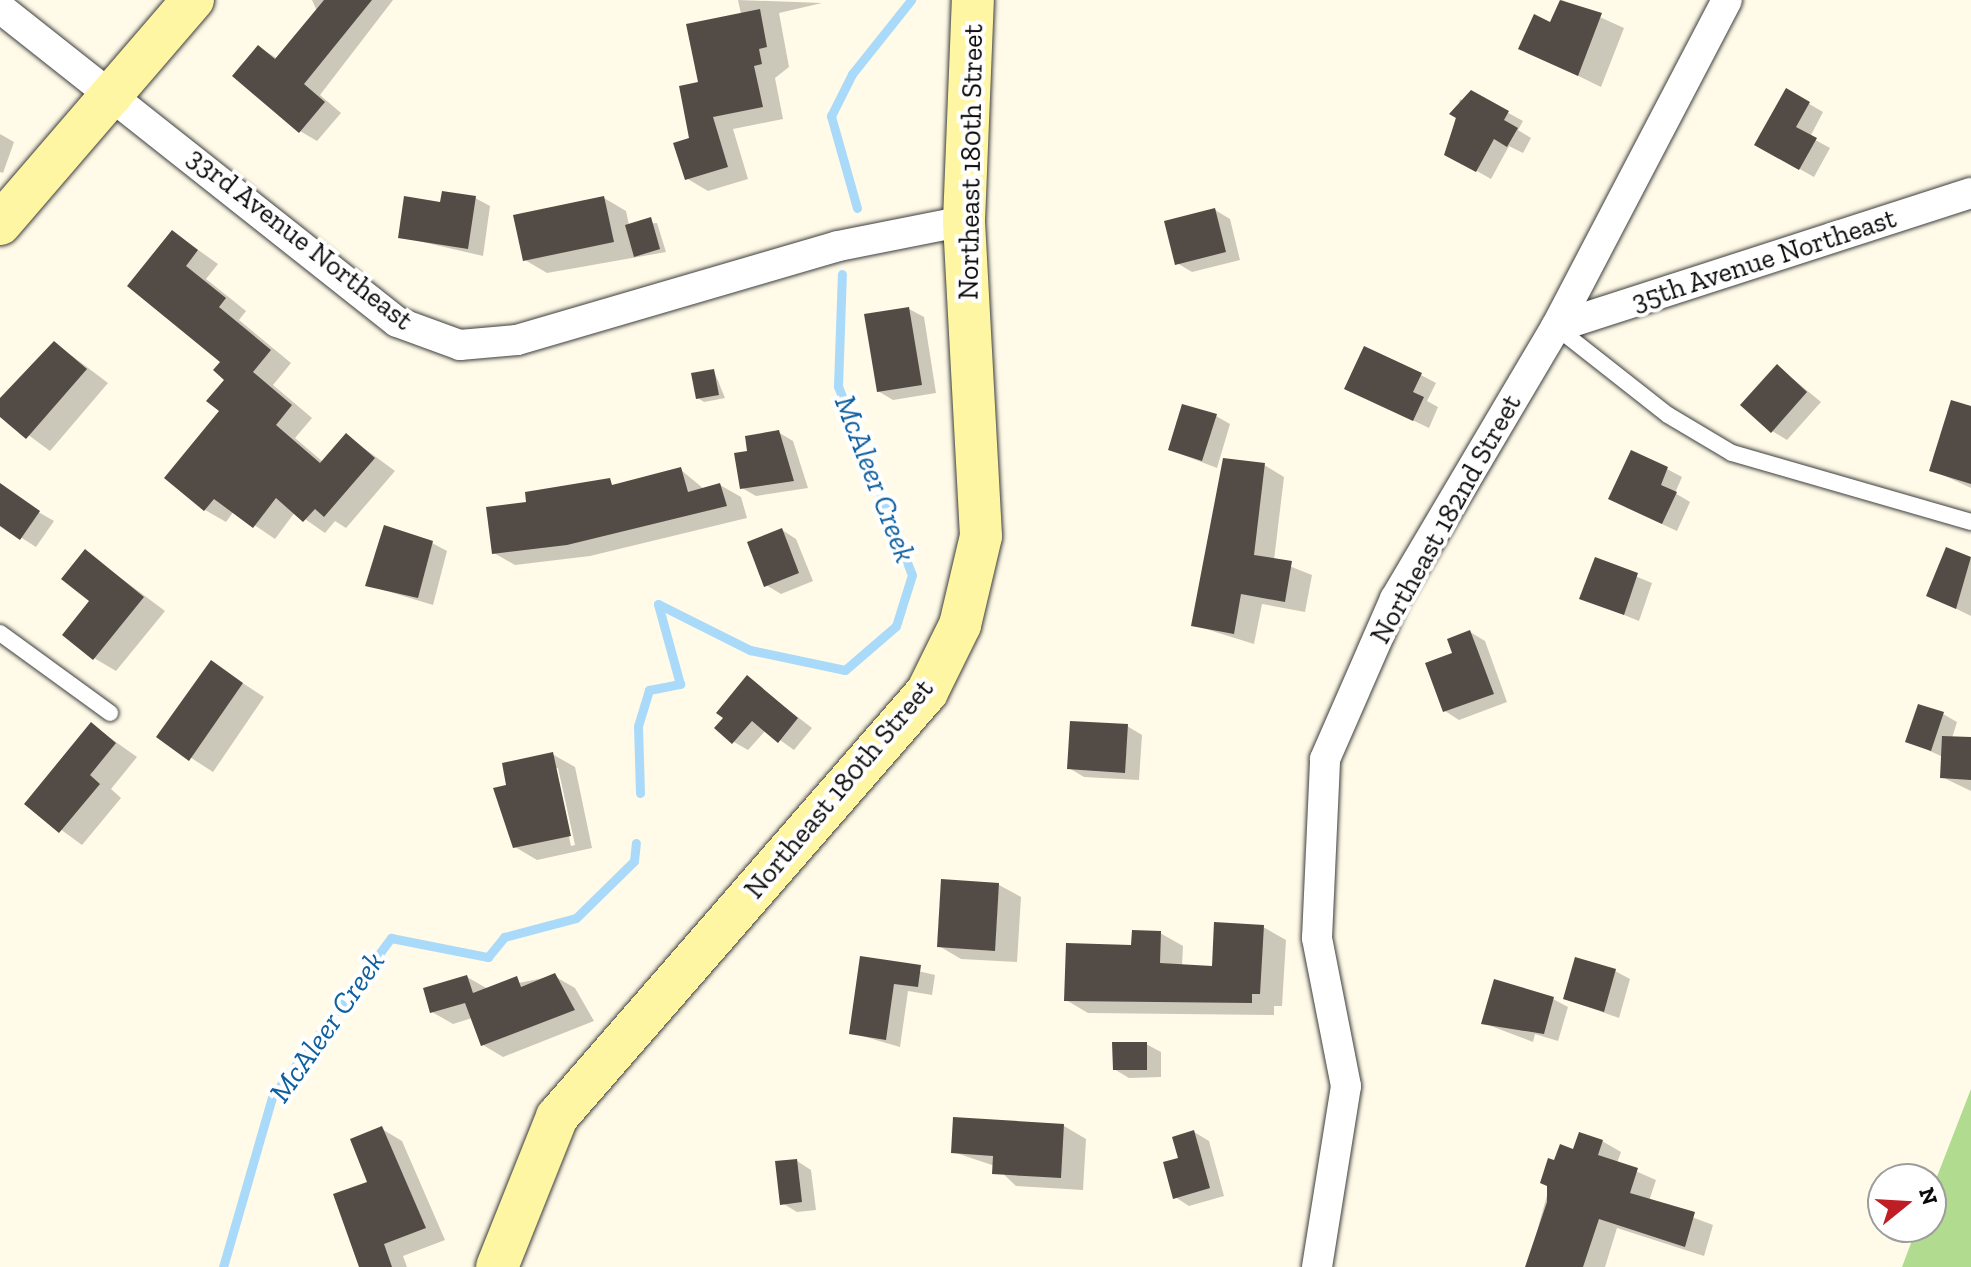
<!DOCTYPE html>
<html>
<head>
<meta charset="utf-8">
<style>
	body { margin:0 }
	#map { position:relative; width:1971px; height:1267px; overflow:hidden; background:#fffbe8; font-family:"Zilla Slab",serif }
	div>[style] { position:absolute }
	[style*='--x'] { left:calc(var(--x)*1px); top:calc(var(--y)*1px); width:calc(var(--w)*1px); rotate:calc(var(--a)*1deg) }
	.forest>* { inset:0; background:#b1db8f }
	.shadow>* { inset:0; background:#0003 }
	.stream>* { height:9px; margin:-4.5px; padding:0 4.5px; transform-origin:4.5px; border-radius:4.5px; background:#aadaf9 }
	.building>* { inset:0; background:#534c46 }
	.roads { filter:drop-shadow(0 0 2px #3d3d3d) drop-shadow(0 0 2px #3d3d3d) }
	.lane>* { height:16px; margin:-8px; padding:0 8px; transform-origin:8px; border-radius:8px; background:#fff }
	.street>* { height:30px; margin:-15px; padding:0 15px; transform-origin:15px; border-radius:15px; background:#fff }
	.secondary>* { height:42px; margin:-21px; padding:0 21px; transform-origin:21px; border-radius:21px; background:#fff6a3 }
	span { translate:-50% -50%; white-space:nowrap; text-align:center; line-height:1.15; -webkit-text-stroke:8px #fff; paint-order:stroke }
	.street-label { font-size:28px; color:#0a0a0a }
	.water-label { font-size:30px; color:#1060a0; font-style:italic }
	.north { position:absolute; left:1867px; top:1163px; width:80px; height:80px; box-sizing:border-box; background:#fff; border:2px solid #9d9d9d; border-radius:50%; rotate:72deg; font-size:22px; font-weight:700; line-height:32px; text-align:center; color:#0a0a0a }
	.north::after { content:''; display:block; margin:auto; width:28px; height:36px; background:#bf1e24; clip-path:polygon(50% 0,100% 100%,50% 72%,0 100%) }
</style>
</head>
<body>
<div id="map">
	<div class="forest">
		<div style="clip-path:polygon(1971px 1089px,1971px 1267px,1902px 1267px,1917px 1227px,1931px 1227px,1931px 1192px)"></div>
	</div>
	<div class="shadow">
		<div style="clip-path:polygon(312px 0,393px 0,320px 95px,341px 113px,317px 141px,300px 131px,259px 47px,278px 59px,317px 11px)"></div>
		<div style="clip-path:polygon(738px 0,822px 3px,779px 13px,789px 67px,775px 78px,783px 119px,733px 129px,748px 179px,708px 191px,686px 178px,691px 139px,700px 83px,741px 14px)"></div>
		<div style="clip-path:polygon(1562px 0,1624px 28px,1601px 87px,1521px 48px,1551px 24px)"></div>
		<div style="clip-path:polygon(1787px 91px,1823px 112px,1810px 137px,1830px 148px,1814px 177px,1757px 145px)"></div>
		<div style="clip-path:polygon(1472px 93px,1523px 121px,1518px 130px,1531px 138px,1523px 153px,1509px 146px,1491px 179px,1447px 154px,1460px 99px,1467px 103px)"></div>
		<div style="clip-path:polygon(0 134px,14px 142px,3px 173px,0 172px)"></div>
		<div style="clip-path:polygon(475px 198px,490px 206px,483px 256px,401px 237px,442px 204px)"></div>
		<div style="clip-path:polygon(604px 198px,626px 211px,629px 225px,657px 223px,666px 252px,547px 273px,525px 260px)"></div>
		<div style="clip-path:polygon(1215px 210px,1230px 219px,1240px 260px,1192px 272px,1177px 263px)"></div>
		<div style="clip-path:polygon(173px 232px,218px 264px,206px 279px,246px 311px,239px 320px,291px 363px,273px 385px,312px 418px,295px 438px,323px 462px,346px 435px,395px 471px,346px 528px,335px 521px,325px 533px,295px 512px,275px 539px,234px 511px,226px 522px,205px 510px,227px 380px)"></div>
		<div style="clip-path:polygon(909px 309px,924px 317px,936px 393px,893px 400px,878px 391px)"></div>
		<div style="clip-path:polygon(55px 343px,108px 383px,50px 451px,0 414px,0 402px)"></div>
		<div style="clip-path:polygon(1777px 366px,1821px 402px,1787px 440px,1772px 431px)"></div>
		<div style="clip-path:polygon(714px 371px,725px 398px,704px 402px,698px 398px)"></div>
		<div style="clip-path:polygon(1421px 375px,1436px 383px,1427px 401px,1438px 407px,1429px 428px,1362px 396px)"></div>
		<div style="clip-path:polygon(1971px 408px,1971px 488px,1932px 470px)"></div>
		<div style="clip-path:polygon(1216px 416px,1230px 424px,1217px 468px,1170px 450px)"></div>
		<div style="clip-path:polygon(778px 432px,793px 441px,808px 488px,756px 496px,742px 488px,749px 453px)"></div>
		<div style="clip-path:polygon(1264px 465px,1284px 477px,1274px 560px,1312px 575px,1305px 612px,1262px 604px,1254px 644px,1193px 625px)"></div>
		<div style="clip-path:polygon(1667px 469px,1682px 477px,1675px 493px,1690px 502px,1677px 531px,1625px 507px)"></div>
		<div style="clip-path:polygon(681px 470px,704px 489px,720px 485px,741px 497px,747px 518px,590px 556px,515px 565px,494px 553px,529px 504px)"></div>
		<div style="clip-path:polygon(0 490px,54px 521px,36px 547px,0 524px)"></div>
		<div style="clip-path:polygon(782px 530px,796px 539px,813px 581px,781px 594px,766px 585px)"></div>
		<div style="clip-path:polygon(432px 543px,447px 551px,433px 605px,367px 585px)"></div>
		<div style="clip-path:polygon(1947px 549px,1971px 559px,1971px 616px,1928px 595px)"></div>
		<div style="clip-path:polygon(86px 552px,165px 611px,116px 671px,94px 658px)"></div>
		<div style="clip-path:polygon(1596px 560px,1652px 583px,1639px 621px,1582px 598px)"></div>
		<div style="clip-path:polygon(1470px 632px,1485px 641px,1507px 702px,1459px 720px,1445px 711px,1455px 654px)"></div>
		<div style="clip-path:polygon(212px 663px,264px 697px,213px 772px,159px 737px)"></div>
		<div style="clip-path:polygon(747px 678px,812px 728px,794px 750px,766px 730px,748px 750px,734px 742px,725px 718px)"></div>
		<div style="clip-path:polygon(1943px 714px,1957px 722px,1952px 738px,1971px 739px,1971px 791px,1942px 777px,1943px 757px,1908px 741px)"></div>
		<div style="clip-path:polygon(92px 725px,137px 757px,111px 789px,121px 798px,82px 845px,26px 804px)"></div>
		<div style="clip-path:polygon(1127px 726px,1142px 735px,1139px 780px,1084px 777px,1069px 768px)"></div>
		<div style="clip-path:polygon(evenodd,552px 754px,575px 767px,592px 848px,537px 860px,515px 847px,509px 786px,552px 754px,554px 768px,558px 768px,575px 845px,571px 846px,554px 768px)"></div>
		<div style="clip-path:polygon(999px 885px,1021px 897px,1017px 962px,961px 959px,939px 946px)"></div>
		<div style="clip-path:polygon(1263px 927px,1286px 940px,1282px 1006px,1274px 1006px,1274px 1015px,1088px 1013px,1066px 1000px,1160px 933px,1183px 946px,1182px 966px,1214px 968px)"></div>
		<div style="clip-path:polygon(862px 958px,935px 975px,932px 995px,908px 991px,900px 1047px,852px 1033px)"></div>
		<div style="clip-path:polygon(1615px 971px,1630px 979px,1619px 1018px,1565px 999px)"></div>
		<div style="clip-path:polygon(554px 976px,575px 988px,594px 1021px,503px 1057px,483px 1045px,472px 1018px,453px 1024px,432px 1012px,467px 977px,488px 989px)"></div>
		<div style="clip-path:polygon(1553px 999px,1568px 1007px,1558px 1041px,1535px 1034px,1533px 1042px,1483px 1023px)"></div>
		<div style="clip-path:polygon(1146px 1044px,1161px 1052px,1161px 1077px,1129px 1078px,1114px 1069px)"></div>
		<div style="clip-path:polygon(1064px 1126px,1086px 1139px,1083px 1190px,1016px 1186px,995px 1166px,953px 1152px)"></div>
		<div style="clip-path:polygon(382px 1129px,402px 1141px,445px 1240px,403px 1256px,407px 1267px,361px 1267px)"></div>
		<div style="clip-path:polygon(1194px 1132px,1209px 1141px,1224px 1196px,1189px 1206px,1175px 1197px)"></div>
		<div style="clip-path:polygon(1602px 1141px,1621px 1152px,1617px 1163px,1656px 1180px,1649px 1201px,1713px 1225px,1704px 1256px,1617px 1228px,1605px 1267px,1527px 1267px,1556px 1163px)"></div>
		<div style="clip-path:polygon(797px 1161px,811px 1170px,816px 1210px,797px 1212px,782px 1203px)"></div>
	</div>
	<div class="stream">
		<div style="--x:857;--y:208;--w:96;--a:-105.8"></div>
		<div style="--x:831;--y:116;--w:47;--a:-63.4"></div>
		<div style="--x:852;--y:74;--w:95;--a:-51.4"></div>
		<div style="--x:640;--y:793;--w:67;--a:-91.7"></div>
		<div style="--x:638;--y:726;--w:38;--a:-73"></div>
		<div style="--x:649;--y:690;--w:32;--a:-11"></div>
		<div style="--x:680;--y:684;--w:83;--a:-105.4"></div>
		<div style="--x:658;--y:604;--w:103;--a:26.6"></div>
		<div style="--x:750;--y:650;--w:97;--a:11.9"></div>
		<div style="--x:845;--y:670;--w:67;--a:-40.8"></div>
		<div style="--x:896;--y:626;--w:53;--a:-72.6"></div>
		<div style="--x:912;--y:575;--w:203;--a:-111.4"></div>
		<div style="--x:838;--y:386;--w:112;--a:-88"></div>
		<div style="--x:223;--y:1267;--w:177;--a:-73.9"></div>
		<div style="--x:272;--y:1097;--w:199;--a:-53.2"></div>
		<div style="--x:391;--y:938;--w:99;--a:11.1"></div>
		<div style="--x:488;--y:957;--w:26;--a:-51"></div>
		<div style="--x:504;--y:937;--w:74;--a:-14.8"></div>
		<div style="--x:576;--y:918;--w:81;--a:-44.5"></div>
		<div style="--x:634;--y:861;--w:18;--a:-84"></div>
	</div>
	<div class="building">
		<div style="clip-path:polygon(324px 0,372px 0,304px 84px,325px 102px,299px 133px,232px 76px,258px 45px,275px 59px)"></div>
		<div style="clip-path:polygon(1560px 0,1602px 13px,1578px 76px,1518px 49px,1534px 14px,1550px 22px)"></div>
		<div style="clip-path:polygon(760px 9px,767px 47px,759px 49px,762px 64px,754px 66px,763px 107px,713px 117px,728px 167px,685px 180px,673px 143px,689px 138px,679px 86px,698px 82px,686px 24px)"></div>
		<div style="clip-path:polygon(1786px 88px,1810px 102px,1796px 127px,1817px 138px,1799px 170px,1754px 145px)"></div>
		<div style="clip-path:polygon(1471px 90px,1509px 111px,1504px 120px,1518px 128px,1507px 147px,1494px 139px,1476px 172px,1444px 155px,1456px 118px,1449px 114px)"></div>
		<div style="clip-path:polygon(442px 191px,476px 196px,468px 249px,398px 238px,404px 196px,440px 202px)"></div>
		<div style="clip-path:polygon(604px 196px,614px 242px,523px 261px,513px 215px)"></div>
		<div style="clip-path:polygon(1215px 208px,1226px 252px,1175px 265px,1164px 221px)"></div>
		<div style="clip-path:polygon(651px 217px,660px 249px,634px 257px,625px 225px)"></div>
		<div style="clip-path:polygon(172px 230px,198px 250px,186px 266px,226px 298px,219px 307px,271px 350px,253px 372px,292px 405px,276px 425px,320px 463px,346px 433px,375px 458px,324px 517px,315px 509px,303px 522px,276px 498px,253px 528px,214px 499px,204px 511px,164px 478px,219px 411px,206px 401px,224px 380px,213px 370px,220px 362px,127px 286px)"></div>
		<div style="clip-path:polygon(909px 307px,922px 385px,877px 392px,864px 314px)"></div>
		<div style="clip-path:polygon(54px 341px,87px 369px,26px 439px,0 417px,0 398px)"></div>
		<div style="clip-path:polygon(1364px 346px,1422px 373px,1413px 392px,1424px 397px,1413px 421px,1344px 389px)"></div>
		<div style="clip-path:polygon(1777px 364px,1807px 392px,1771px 433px,1740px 405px)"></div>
		<div style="clip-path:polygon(714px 369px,719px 395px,696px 399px,691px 373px)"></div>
		<div style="clip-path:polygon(1951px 400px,1971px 406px,1971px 484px,1929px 471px)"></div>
		<div style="clip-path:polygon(1182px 404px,1217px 414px,1202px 461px,1168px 450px)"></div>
		<div style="clip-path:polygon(779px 430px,794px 481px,740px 489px,734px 453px,747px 451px,745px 436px)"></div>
		<div style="clip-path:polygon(1631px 450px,1668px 467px,1661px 485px,1677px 492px,1662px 524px,1608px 499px)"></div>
		<div style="clip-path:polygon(1223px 458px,1265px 463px,1254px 555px,1292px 561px,1285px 602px,1241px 594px,1234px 634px,1191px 626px)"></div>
		<div style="clip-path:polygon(681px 467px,688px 492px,720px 483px,727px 506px,567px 545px,492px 554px,486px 507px,526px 502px,525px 492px,610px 478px,612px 485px)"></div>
		<div style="clip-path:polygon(0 483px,40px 511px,20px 540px,0 526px)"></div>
		<div style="clip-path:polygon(384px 525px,433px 541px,418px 598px,365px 586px)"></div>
		<div style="clip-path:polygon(782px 528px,799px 573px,764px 587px,747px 542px)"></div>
		<div style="clip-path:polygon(1946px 547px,1971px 557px,1956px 609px,1926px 596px)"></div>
		<div style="clip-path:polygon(85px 549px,144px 597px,93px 660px,62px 635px,89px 601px,61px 579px)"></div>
		<div style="clip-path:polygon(1595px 557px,1638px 573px,1624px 615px,1579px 599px)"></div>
		<div style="clip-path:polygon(1470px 630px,1494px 694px,1443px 712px,1425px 663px,1452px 653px,1447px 639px)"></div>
		<div style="clip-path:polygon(211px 660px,243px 683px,189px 761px,156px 737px)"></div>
		<div style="clip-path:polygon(747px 675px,798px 718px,778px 743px,752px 721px,732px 744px,714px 728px,723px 718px,716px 713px)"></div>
		<div style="clip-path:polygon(1918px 704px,1944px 712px,1931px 751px,1905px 742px)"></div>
		<div style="clip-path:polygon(1070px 721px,1128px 724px,1125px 773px,1067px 769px)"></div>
		<div style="clip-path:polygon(91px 722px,116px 743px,90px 775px,100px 784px,59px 833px,24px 804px)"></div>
		<div style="clip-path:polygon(1942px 736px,1971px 737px,1971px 780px,1940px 778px)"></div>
		<div style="clip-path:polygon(553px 752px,571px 836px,513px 848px,493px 788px,506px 785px,502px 763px)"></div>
		<div style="clip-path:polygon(941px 879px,999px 883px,995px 951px,937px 947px)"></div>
		<div style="clip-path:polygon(1214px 922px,1264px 925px,1260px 994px,1252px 994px,1252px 1003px,1064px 1001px,1066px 943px,1131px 945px,1132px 930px,1161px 931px,1160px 963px,1212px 966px)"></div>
		<div style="clip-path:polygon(860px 956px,921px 965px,918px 987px,894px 984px,886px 1040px,849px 1034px)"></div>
		<div style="clip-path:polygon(1575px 957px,1616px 969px,1604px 1012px,1563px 999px)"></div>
		<div style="clip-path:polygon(555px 973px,575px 1010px,481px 1046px,465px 1003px,430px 1013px,423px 988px,467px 975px,473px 993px,517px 976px,521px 987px)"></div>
		<div style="clip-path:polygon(1494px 979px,1554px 997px,1544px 1034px,1481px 1024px)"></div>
		<div style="clip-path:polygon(1112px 1042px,1147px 1042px,1147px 1070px,1113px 1070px)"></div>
		<div style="clip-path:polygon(953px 1117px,1064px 1124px,1061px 1178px,992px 1174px,993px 1156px,951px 1153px)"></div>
		<div style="clip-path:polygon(382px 1126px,426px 1228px,384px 1244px,392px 1267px,359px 1267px,333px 1194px,367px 1182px,350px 1139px)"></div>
		<div style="clip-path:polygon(1194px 1130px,1210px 1188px,1173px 1199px,1163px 1162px,1178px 1158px,1172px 1137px)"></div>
		<div style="clip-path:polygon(1579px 1132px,1603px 1140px,1598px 1155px,1638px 1168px,1630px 1193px,1695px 1212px,1685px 1247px,1599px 1219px,1583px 1267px,1525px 1267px,1547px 1202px,1547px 1186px,1540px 1183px,1548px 1158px,1554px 1160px,1560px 1144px,1573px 1149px)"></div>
		<div style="clip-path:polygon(797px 1159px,802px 1202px,780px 1205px,775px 1161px)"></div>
	</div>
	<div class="roads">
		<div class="lane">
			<div style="--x:1556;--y:327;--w:142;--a:38.2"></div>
			<div style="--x:1668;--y:415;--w:74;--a:30.7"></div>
			<div style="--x:1732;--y:453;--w:249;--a:16.1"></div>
			<div style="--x:0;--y:633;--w:136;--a:36"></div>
		</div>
		<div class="street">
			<div style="--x:0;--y:8;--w:506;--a:38.34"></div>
			<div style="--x:397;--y:322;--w:67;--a:20.1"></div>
			<div style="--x:460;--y:345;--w:57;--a:-5"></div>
			<div style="--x:517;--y:340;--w:334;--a:-16.3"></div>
			<div style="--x:838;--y:246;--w:128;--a:-11.2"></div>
			<div style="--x:1556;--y:327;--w:436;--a:-17.9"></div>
			<div style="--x:1317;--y:1267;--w:183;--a:-80.9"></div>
			<div style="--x:1346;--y:1086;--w:151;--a:-101.1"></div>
			<div style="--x:1317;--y:938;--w:179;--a:-87.4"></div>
			<div style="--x:1325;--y:759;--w:175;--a:-66.4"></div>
			<div style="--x:1395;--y:599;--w:316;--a:-59.4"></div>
			<div style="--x:1556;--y:327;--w:369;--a:-62.4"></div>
		</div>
		<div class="secondary">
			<div style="--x:0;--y:224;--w:296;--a:-49.3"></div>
			<div style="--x:497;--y:1267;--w:162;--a:-68.2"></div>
			<div style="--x:557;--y:1117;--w:563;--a:-48.96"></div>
			<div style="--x:927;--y:692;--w:75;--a:-63.8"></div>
			<div style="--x:960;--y:625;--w:91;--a:-76.7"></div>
			<div style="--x:981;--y:536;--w:315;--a:-93.1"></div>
			<div style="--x:964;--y:221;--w:221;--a:-87.7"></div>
		</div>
	</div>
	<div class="street-label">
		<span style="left:971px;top:162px;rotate:-89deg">Northeast 180th Street</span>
		<span style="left:300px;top:239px;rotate:38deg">33rd Avenue Northeast</span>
		<span style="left:1764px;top:260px;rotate:-18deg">35th Avenue Northeast</span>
		<span style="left:1446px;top:519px;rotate:-61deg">Northeast 182nd Street</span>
		<span style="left:839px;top:789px;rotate:-50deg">Northeast 180th Street</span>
	</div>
	<div class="water-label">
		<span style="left:875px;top:479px;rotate:69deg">McAleer Creek</span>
		<span style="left:327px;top:1027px;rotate:-55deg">McAleer Creek</span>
	</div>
	<div class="north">N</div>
</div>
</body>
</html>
